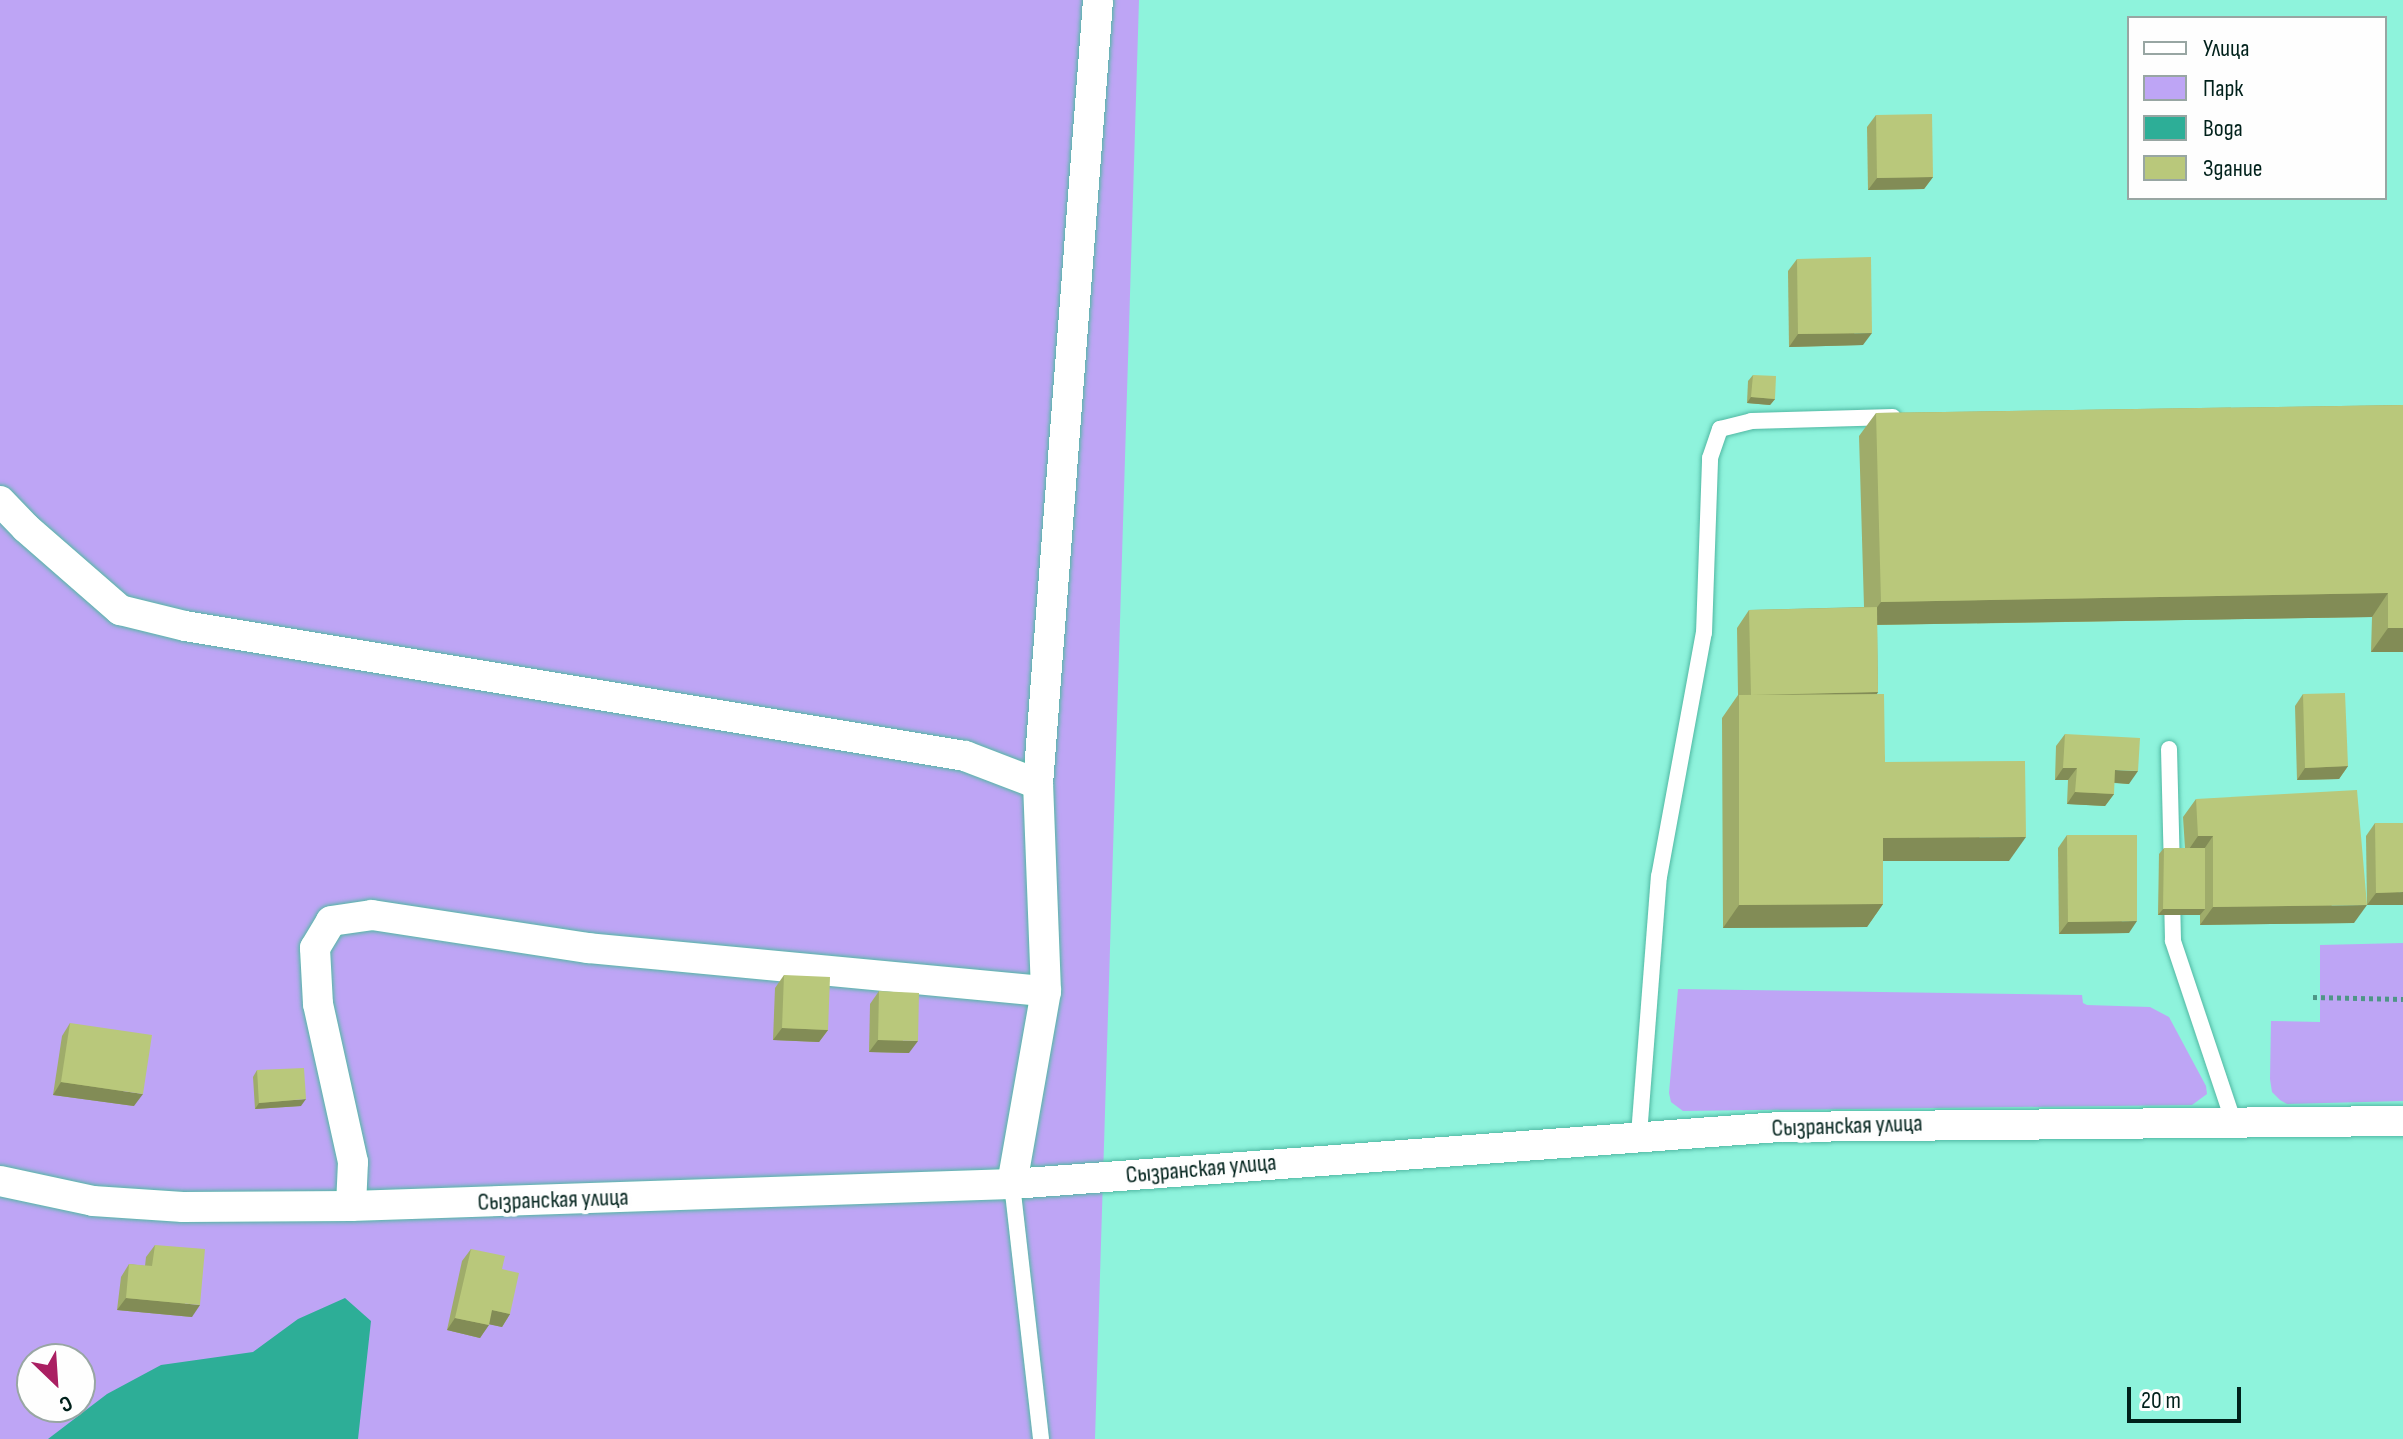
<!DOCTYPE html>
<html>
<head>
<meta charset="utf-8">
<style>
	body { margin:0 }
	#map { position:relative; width:2403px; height:1439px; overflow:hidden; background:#8ef3dc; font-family:"Sofia Sans Condensed",sans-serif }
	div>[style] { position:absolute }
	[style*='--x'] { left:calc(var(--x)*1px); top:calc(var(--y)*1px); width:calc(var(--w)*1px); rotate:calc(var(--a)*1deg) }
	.green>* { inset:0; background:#bea5f5 }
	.water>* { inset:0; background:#2dae97 }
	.path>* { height:5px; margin-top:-2.5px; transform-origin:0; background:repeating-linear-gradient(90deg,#4e9586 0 4px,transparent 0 8px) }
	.roads { filter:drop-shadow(0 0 2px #51b8a3) drop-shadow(0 0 2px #51b8a3) }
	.service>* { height:16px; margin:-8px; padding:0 8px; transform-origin:8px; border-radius:8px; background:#fff }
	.minor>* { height:30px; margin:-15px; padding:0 15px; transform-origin:15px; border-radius:15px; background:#fff }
	.wall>* { inset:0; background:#9fac6a }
	.shaded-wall>* { inset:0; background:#828c56 }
	.building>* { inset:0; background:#b9c87b }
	span { translate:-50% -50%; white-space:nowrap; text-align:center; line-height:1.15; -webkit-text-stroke:8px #fefefe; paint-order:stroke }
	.street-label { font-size:24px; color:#00211b }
	.legend { position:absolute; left:2127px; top:16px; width:260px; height:184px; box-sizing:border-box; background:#fefefe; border:2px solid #98a6a3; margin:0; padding:10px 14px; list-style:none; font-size:24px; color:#00211b }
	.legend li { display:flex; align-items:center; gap:16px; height:40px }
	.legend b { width:40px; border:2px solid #98a6a3 }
	.north { position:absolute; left:16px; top:1343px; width:80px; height:80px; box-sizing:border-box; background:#fefefe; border:2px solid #98a6a3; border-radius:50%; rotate:155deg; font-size:22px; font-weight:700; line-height:32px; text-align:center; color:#00211b }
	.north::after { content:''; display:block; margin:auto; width:28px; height:36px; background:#aa1f62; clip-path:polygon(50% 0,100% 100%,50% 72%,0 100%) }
	.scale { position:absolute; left:2127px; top:1387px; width:114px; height:36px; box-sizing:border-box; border:4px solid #00211b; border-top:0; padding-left:10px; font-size:24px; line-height:28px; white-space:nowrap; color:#00211b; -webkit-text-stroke:6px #fefefe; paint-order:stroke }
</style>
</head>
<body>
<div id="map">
	<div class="green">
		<div style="clip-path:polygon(evenodd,0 0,1139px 0,1095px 1439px,0 1439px,0 0,32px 1359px,80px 1359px,80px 1407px,32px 1407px,32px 1359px)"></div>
		<div style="clip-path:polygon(2403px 943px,2403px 1101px,2287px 1104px,2280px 1100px,2272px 1092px,2270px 1079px,2271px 1021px,2320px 1022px,2320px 945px)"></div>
		<div style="clip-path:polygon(1678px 989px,2082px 995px,2083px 1003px,2087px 1005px,2150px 1007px,2169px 1017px,2206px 1086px,2207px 1094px,2192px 1105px,1683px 1111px,1671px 1102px,1669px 1093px)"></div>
	</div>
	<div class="water">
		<div style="clip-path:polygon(345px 1298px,371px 1321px,358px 1439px,48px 1439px,107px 1394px,161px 1365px,253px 1352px,298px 1319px)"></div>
	</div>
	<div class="path">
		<div style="--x:2313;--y:997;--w:90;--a:1.3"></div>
	</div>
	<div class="roads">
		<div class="service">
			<div style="--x:2169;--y:749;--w:119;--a:88.6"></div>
			<div style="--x:2172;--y:896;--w:45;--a:88.7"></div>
			<div style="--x:2173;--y:941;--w:189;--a:71.5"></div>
			<div style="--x:1639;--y:1135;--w:259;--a:-85.6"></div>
			<div style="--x:1659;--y:877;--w:248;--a:-79.6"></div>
			<div style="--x:1704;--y:633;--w:175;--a:-88"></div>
			<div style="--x:1710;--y:458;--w:31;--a:-71"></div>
			<div style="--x:1720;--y:429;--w:32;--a:-14"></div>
			<div style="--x:1751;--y:421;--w:142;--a:-1.6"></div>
			<div style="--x:1012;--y:1184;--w:257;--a:83.5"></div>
		</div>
		<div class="minor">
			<div style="--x:0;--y:501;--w:37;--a:46"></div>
			<div style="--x:26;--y:528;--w:125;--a:41.1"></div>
			<div style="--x:120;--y:610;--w:67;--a:13.8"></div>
			<div style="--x:185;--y:626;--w:791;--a:9.46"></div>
			<div style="--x:965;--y:756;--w:78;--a:21"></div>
			<div style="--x:0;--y:1181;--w:95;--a:12.1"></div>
			<div style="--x:93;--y:1201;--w:90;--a:3.8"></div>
			<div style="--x:183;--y:1207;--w:168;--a:-0.3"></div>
			<div style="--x:351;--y:1206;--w:661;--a:-1.91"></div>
			<div style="--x:1012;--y:1184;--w:769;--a:-4.25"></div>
			<div style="--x:1779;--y:1127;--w:624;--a:-0.55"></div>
			<div style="--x:1012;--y:1184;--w:196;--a:-80"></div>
			<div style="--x:1046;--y:991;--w:207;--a:-92.2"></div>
			<div style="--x:1038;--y:784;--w:786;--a:-85.62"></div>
			<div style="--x:351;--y:1206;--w:44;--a:-87.4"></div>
			<div style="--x:353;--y:1162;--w:162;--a:-102.5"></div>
			<div style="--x:318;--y:1004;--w:56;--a:-93.1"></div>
			<div style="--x:315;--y:948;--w:31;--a:-59"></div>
			<div style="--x:331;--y:921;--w:41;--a:-8.3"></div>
			<div style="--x:372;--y:915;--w:219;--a:8.7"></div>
			<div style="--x:588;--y:948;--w:460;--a:5.4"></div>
		</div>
	</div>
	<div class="wall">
		<div style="clip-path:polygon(1876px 115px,1933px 177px,1924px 189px,1868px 190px,1867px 127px)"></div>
		<div style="clip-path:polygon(1797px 259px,1863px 345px,1789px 347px,1788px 271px)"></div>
		<div style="clip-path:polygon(1753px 375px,1775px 399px,1770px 405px,1747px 403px,1748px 381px)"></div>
		<div style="clip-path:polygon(2403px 405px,2403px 652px,2371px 652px,2372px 617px,1877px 625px,1878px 692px,1877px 694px,1885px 762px,2009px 861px,1883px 861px,1883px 904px,1867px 927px,1723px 928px,1722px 718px,1738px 695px,1737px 628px,1749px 610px,1864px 607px,1859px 436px,1876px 413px)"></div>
		<div style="clip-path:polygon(2303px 694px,2348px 766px,2339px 779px,2297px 780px,2295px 706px)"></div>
		<div style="clip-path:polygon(2065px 734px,2129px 784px,2114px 783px,2114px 794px,2105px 806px,2067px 804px,2068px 780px,2055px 780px,2056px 746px)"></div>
		<div style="clip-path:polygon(2196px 799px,2354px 923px,2200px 925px,2200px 915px,2158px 915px,2159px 854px,2164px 848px,2185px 848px,2183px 817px)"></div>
		<div style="clip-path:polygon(2375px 823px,2403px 905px,2367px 905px,2366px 836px)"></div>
		<div style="clip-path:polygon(2067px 835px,2129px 933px,2059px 934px,2058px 848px)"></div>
		<div style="clip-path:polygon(784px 975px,828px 1030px,819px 1042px,773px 1040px,775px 988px)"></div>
		<div style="clip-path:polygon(879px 991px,909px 1053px,869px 1052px,870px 1004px)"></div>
		<div style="clip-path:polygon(70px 1023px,134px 1106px,53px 1095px,62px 1036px)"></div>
		<div style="clip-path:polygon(257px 1070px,301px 1106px,255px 1109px,253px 1077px)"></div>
		<div style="clip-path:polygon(155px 1245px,192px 1317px,117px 1310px,121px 1277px,129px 1264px,145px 1266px,146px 1257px)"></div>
		<div style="clip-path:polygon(471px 1249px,502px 1269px,510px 1314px,502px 1327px,489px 1324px,480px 1338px,447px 1330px,462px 1261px)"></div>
	</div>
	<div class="shaded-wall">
		<div style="clip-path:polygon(1933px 177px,1924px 189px,1868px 190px,1877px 178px)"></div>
		<div style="clip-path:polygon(1872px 333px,1863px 345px,1789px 347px,1798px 334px)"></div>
		<div style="clip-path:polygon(1751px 397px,1775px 399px,1770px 405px,1747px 403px)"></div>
		<div style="clip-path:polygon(2388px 593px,2372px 617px,1864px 625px,1881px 602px)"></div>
		<div style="clip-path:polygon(2388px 628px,2403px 628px,2403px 652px,2371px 652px)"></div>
		<div style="clip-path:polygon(1878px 692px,1866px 710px,1751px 695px)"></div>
		<div style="clip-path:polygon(2348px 766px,2339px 779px,2297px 780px,2305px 768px)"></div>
		<div style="clip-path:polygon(2063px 768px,2077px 768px,2068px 780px,2055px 780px)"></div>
		<div style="clip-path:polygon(2115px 770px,2138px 771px,2129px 784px,2106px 782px)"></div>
		<div style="clip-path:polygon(2075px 792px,2114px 794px,2105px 806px,2067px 804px)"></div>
		<div style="clip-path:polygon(2198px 836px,2213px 836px,2200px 855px,2185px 855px)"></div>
		<div style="clip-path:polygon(2026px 837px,2009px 861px,1867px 861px,1883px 838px)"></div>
		<div style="clip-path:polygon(2403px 892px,2403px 905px,2367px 905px,2376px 893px)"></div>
		<div style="clip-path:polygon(1883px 904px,1867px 927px,1723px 928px,1739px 905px)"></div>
		<div style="clip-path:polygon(2367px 905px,2354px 923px,2200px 925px,2213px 907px)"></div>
		<div style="clip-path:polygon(2163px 909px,2205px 909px,2200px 915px,2158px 915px)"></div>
		<div style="clip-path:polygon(2137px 921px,2129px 933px,2059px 934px,2068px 922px)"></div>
		<div style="clip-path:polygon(782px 1028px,828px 1030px,819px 1042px,773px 1040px)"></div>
		<div style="clip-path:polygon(878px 1040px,918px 1041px,909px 1053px,869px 1052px)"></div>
		<div style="clip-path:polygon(61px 1082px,143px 1094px,134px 1106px,53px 1095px)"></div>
		<div style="clip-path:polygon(306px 1099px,301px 1106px,255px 1109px,259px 1103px)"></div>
		<div style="clip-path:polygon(126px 1298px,200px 1305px,192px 1317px,117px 1310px)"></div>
		<div style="clip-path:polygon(492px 1310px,510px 1314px,502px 1327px,483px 1323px)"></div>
		<div style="clip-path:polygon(455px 1318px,489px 1325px,480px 1338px,447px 1330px)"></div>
	</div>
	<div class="building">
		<div style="clip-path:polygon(1932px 114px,1933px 177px,1877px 178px,1876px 115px)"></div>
		<div style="clip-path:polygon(1871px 257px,1872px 333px,1798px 334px,1797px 259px)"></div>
		<div style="clip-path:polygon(1753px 375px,1776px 376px,1775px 399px,1751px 397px)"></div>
		<div style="clip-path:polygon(2403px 405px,2403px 628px,2388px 628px,2388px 593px,1881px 602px,1876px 413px)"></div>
		<div style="clip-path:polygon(1877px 607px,1878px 692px,1751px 695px,1749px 610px)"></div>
		<div style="clip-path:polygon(2345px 693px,2348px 766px,2305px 768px,2303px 694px)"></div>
		<div style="clip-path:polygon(1884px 694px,1885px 762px,2025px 761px,2026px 837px,1883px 838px,1883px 904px,1739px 905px,1739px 695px)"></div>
		<div style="clip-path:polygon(2065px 734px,2140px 738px,2138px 771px,2115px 770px,2114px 794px,2075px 792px,2077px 768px,2063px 768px)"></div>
		<div style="clip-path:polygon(2357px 790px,2367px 905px,2213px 907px,2213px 836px,2198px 836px,2196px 799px)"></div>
		<div style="clip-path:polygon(2375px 823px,2403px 823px,2403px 892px,2376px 893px)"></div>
		<div style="clip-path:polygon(2067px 835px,2137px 835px,2137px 921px,2068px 922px)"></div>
		<div style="clip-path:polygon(2164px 848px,2205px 848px,2205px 909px,2163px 909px)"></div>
		<div style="clip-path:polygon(784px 975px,830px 977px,828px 1030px,782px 1028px)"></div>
		<div style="clip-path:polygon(879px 991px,919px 993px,918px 1041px,878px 1040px)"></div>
		<div style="clip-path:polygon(70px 1023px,152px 1035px,143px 1094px,61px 1082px)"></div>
		<div style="clip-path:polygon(304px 1068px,306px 1099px,259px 1103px,257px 1070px)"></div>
		<div style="clip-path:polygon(155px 1245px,205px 1249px,200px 1305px,126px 1298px,129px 1264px,152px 1266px)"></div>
		<div style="clip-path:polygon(471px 1249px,505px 1256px,502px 1269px,519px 1273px,510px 1314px,492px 1310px,489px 1325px,455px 1318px)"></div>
	</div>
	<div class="street-label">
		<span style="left:1847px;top:1126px;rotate:-2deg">Сызранская улица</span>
		<span style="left:1201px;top:1169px;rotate:-5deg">Сызранская улица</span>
		<span style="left:553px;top:1200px;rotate:-2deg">Сызранская улица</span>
	</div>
	<ul class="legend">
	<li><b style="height:10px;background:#fff"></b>Улица</li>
	<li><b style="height:22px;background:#bea5f5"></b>Парк</li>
	<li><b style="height:22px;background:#2dae97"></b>Вода</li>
	<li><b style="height:22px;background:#b9c87b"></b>Здание</li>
	</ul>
	<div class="north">С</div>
	<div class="scale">20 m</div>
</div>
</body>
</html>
